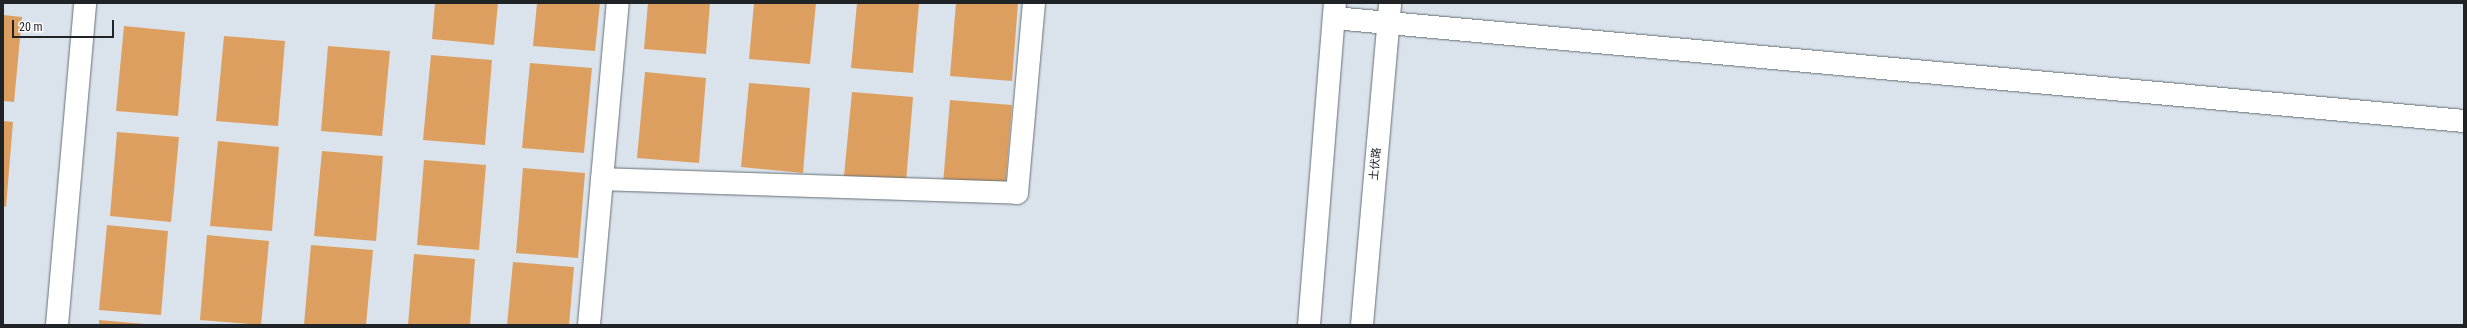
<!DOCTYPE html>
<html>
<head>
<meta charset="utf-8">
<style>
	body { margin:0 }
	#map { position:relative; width:2467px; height:328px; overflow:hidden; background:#dae3eb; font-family:"Roboto Condensed","Noto Sans SC",sans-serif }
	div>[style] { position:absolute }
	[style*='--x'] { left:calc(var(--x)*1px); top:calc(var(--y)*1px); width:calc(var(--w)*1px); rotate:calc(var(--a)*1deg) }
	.building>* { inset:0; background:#dd9f60 }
	.roads { filter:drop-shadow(0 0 1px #666f75) drop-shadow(0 0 1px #666f75) }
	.minor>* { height:22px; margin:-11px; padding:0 11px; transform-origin:11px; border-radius:11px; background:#fff }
	.major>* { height:22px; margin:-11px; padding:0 11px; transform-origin:11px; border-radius:11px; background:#fff }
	span { translate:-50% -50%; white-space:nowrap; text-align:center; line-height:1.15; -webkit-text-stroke:3px #fff; paint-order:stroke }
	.street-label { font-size:11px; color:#202326 }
	.frame { position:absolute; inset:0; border:4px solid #202326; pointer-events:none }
	.scale { position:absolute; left:12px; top:20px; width:102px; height:18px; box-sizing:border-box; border:2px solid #202326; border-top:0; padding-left:5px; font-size:12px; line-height:14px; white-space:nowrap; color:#202326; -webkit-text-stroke:3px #fff; paint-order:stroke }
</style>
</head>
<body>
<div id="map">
	<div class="building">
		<div style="clip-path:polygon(435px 3px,498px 3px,494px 45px,432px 39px)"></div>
		<div style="clip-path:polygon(537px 3px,600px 3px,595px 51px,533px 46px)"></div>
		<div style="clip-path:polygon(648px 3px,710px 3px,706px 54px,644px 49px)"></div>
		<div style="clip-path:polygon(754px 3px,816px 3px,810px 64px,749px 59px)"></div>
		<div style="clip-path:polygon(857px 3px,919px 3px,913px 73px,851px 68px)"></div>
		<div style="clip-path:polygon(956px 3px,1018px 3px,1012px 81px,950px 76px)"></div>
		<div style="clip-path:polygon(3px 15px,22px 17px,14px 102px,3px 101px)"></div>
		<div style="clip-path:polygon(124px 26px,185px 32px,178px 116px,116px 111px)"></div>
		<div style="clip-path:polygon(224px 36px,285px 41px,278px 126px,216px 121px)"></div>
		<div style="clip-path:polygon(328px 46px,390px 51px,382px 136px,321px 131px)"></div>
		<div style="clip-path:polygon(431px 55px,492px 60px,485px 145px,423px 140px)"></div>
		<div style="clip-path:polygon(530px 63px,592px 68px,584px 153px,522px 148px)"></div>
		<div style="clip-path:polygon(645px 72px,706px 78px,699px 163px,637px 158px)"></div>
		<div style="clip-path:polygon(749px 83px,810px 88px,803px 173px,741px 167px)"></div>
		<div style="clip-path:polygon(852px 92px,913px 97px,906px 182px,844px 176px)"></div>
		<div style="clip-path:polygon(950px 100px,1012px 105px,1005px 190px,943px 184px)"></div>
		<div style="clip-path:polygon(3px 121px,13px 122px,6px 207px,3px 206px)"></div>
		<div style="clip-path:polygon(117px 132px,179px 137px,171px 222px,110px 216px)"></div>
		<div style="clip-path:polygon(218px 141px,279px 147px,272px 231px,210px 226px)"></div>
		<div style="clip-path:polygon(322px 151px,383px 156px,376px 241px,314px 236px)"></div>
		<div style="clip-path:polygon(424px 160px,486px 165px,479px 250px,417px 245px)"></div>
		<div style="clip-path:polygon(523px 168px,585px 173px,578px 258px,516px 253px)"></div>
		<div style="clip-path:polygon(107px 225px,168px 231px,161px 315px,99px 310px)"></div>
		<div style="clip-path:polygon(207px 235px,269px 241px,261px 325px,200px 320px)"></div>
		<div style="clip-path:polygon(311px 245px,373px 250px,366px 325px,304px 325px)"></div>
		<div style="clip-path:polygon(414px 254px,475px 259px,470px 325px,408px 325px)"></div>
		<div style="clip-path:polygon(513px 262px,574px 267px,569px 325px,507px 325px)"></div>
		<div style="clip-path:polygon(99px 320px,145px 324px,145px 325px,99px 325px)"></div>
	</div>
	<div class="roads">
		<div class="minor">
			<div style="--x:1334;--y:18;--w:1135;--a:5.21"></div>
			<div style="--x:602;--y:179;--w:415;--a:1.9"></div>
			<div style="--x:1017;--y:193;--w:191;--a:-84.9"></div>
			<div style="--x:57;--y:325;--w:323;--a:-85"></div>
			<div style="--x:589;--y:325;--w:323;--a:-84.9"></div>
		</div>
		<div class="major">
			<div style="--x:1309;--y:325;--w:323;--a:-85.4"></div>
			<div style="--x:1362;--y:325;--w:323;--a:-85"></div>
		</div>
	</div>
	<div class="street-label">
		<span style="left:1376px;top:164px;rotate:-85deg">土伏路</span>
	</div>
	<div class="frame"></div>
	<div class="scale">20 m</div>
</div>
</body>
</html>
